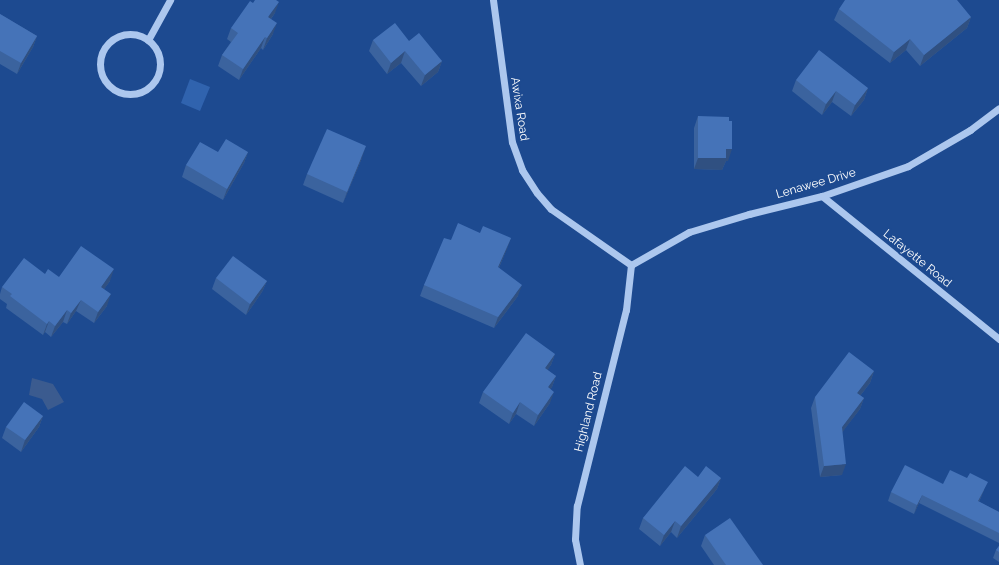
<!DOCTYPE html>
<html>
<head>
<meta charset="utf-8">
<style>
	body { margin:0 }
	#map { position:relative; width:999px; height:565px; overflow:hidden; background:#1d4a90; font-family:Raleway,sans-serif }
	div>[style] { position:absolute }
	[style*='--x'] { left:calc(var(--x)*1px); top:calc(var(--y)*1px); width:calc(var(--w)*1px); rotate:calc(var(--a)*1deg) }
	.green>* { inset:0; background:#3063ae }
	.water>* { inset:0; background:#3b5b8f }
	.minor>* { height:7px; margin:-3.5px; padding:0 3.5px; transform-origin:3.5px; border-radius:3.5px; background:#acc7ee }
	.minor>.ring { margin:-3.5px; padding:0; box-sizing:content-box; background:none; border:7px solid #acc7ee; border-radius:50% }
	.wall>* { inset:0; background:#3b639e }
	.shaded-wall>* { inset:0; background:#305081 }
	.building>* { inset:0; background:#4573b8 }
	span { translate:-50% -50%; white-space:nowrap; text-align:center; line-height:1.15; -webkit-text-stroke:3.5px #1d4a90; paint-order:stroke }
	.street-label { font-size:12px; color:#fff }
</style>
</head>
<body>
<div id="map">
	<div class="green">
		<div style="clip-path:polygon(190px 79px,210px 87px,200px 111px,181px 103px)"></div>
	</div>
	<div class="water">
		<div style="clip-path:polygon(32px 378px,53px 384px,64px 402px,48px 410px,42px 399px,29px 395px)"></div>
	</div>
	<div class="minor">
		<div style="--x:493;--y:0;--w:143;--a:82.4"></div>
		<div style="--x:512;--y:142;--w:30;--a:70"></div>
		<div style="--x:522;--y:170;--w:27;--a:57"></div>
		<div style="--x:537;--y:193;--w:21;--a:49"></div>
		<div style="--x:551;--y:209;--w:98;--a:35"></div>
		<div class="ring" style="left:100px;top:34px;width:53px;height:53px"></div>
		<div style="--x:148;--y:40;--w:46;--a:-61.2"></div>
		<div style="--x:822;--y:196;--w:228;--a:38.9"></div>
		<div style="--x:631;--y:265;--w:67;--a:-29.6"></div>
		<div style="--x:689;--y:232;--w:63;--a:-16.7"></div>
		<div style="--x:749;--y:214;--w:75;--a:-13.9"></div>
		<div style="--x:822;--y:196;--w:91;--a:-19.2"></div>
		<div style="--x:908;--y:166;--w:72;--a:-30.1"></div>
		<div style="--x:970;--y:130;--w:36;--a:-37"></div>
		<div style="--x:580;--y:565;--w:26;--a:-101"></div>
		<div style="--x:575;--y:539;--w:33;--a:-87"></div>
		<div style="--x:577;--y:506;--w:202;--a:-76"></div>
		<div style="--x:626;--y:310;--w:45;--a:-83.7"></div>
	</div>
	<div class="wall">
		<div style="clip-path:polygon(839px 9px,971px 17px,967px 28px,920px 66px,906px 50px,890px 63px,834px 20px)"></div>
		<div style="clip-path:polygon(275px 13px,271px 19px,273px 34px,263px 50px,261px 48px,239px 80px,218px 66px,222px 55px,231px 42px,227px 39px,231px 28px)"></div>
		<div style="clip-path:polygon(0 14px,37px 36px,33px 47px,17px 74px,0 64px)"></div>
		<div style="clip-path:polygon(373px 40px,409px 41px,442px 61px,438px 72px,421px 86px,401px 63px,387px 74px,369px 51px)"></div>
		<div style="clip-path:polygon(796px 80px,868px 88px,864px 100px,851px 116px,832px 102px,822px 115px,792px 91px)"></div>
		<div style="clip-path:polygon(698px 116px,728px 161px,726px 161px,722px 170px,694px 169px,694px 128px)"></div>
		<div style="clip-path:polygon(218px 152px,248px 152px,244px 163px,223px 200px,182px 177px,186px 165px)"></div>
		<div style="clip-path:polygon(362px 158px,343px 203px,303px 185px,307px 174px)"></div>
		<div style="clip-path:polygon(480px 233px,511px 238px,499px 268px,518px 296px,494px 328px,420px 296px,424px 285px,451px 240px)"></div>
		<div style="clip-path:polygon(45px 274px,59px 277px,110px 281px,104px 289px,107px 306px,94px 323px,76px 311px,67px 324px,63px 322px,51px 337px,45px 332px,43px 335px,6px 308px,7px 304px,0 299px,0 294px,2px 287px)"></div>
		<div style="clip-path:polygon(216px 278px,267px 281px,262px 292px,246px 315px,212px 289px)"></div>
		<div style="clip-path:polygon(555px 354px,551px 365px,547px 370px,556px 376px,552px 387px,550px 389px,550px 403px,534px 426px,516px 414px,509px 424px,479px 403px,483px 392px)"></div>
		<div style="clip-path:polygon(874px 371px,870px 383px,860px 396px,864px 398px,860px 409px,842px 432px,842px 475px,820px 477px,811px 408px,815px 397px)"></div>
		<div style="clip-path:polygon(43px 416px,39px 427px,21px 452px,2px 438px,6px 427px)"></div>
		<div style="clip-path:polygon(698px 477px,721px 478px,717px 489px,677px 538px,671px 532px,660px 546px,639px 529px,643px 518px)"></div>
		<div style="clip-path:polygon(943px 484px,984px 490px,979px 502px,999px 512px,999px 543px,919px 503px,914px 514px,888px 501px,891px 492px)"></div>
		<div style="clip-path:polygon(705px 535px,763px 565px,714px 565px,701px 546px)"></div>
		<div style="clip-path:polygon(999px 546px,999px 562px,993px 558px,996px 550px)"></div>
	</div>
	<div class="shaded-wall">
		<div style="clip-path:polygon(279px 2px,275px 13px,264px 28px,268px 17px)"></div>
		<div style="clip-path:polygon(971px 17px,967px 28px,920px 66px,924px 55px)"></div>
		<div style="clip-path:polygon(277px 23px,273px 34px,263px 50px,267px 38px)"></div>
		<div style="clip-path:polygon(37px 36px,33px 47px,17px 74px,21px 63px)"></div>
		<div style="clip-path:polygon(265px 37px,261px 48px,239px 80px,243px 69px)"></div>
		<div style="clip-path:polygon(910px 39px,906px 50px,890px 63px,894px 52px)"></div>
		<div style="clip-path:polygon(405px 51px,401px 63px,387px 74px,391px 63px)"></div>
		<div style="clip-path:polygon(442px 61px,438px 72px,421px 86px,425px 75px)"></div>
		<div style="clip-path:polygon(868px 88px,864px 100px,851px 116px,855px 105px)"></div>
		<div style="clip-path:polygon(836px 91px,832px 102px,822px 115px,826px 104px)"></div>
		<div style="clip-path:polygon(366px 146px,362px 158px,343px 203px,347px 192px)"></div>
		<div style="clip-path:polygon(726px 149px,732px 149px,728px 161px,726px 161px,722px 170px,694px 169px,698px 158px)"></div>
		<div style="clip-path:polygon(248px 152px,244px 163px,223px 200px,227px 189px)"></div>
		<div style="clip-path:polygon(511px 238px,507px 249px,494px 279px,498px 267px)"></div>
		<div style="clip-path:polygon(114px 269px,110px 281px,97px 299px,101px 287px)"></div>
		<div style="clip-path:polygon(267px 281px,262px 292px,246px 315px,250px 304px)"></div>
		<div style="clip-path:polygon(522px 285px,518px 296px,494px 328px,498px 317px)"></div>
		<div style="clip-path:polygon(111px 294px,107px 306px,94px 323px,98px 312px)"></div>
		<div style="clip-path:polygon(81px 300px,76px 311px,67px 324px,71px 313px)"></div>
		<div style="clip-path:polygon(67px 310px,63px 322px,51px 337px,55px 326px)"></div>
		<div style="clip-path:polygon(49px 321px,45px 332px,43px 335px,47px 324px)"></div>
		<div style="clip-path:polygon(555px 354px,551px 365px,541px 380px,545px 368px)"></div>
		<div style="clip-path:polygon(874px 371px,870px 383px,853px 405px,857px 393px)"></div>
		<div style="clip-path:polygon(556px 376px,552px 387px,544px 399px,548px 387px)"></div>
		<div style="clip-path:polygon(554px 392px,550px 403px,534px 426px,538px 415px)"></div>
		<div style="clip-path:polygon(864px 398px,860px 409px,838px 438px,842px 427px)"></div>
		<div style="clip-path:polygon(520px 402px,516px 414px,509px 424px,513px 413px)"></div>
		<div style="clip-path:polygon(43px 416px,39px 427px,21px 452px,25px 440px)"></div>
		<div style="clip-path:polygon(846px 464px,842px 475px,820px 477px,824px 466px)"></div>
		<div style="clip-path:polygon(721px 478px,717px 489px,677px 538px,681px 526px)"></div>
		<div style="clip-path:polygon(988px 482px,984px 490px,975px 510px,978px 501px)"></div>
		<div style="clip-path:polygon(922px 495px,919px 503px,914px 514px,917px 505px)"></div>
		<div style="clip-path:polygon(675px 521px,671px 532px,660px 546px,664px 535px)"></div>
	</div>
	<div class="building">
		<div style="clip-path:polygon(255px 0,276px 0,279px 2px,268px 17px,277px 23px,267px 38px,265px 37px,243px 69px,222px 55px,238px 33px,231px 28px,250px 1px,253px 3px)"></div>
		<div style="clip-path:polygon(845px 0,957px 0,971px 17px,924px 55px,910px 39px,894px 52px,839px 9px)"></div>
		<div style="clip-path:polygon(0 14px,37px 36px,21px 63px,0 51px)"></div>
		<div style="clip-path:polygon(395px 23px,409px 41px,419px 33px,442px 61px,425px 75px,405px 51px,391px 63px,373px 40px)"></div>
		<div style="clip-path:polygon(819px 50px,868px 88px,855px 105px,836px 91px,826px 104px,796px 80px)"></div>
		<div style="clip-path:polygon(698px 116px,729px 117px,729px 121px,732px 121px,732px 149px,726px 149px,726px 158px,698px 158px)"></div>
		<div style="clip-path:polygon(327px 129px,366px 146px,347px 192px,307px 174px)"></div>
		<div style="clip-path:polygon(226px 139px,248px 152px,227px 189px,186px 165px,200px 142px,218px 152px)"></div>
		<div style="clip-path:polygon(458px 223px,480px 233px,483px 226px,511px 238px,498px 267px,522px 285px,498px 317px,424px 285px,444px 238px,451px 240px)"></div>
		<div style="clip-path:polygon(81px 246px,114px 269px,101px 287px,111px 294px,98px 312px,81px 300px,71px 313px,67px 310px,55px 326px,49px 321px,47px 324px,10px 296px,12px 294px,2px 287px,24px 258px,45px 274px,48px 269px,59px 277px)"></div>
		<div style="clip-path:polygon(233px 256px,267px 281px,250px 304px,216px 278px)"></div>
		<div style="clip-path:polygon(526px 333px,555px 354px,545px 368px,556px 376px,548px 387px,554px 392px,538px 415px,520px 402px,513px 413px,483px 392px)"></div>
		<div style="clip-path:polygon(849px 352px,874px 371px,857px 393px,864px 398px,842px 427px,846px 464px,824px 466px,815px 397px)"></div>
		<div style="clip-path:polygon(24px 402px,43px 416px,25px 440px,6px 427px)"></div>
		<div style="clip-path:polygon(905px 465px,943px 484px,950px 470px,967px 478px,970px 473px,988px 482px,978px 501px,999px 512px,999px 533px,922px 495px,917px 505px,891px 492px)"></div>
		<div style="clip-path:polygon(685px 466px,698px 477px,706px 466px,721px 478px,681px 526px,675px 521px,664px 535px,643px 518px)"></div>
		<div style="clip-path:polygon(730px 518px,763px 565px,726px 565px,705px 535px)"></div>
		<div style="clip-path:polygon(999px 546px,999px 552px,996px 550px)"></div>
	</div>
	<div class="street-label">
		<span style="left:519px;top:109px;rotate:81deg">Awixa Road</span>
		<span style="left:816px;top:184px;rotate:-16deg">Lenawee Drive</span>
		<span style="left:917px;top:259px;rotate:39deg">Lafayette Road</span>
		<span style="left:589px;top:412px;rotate:-76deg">Highland Road</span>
	</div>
</div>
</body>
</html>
